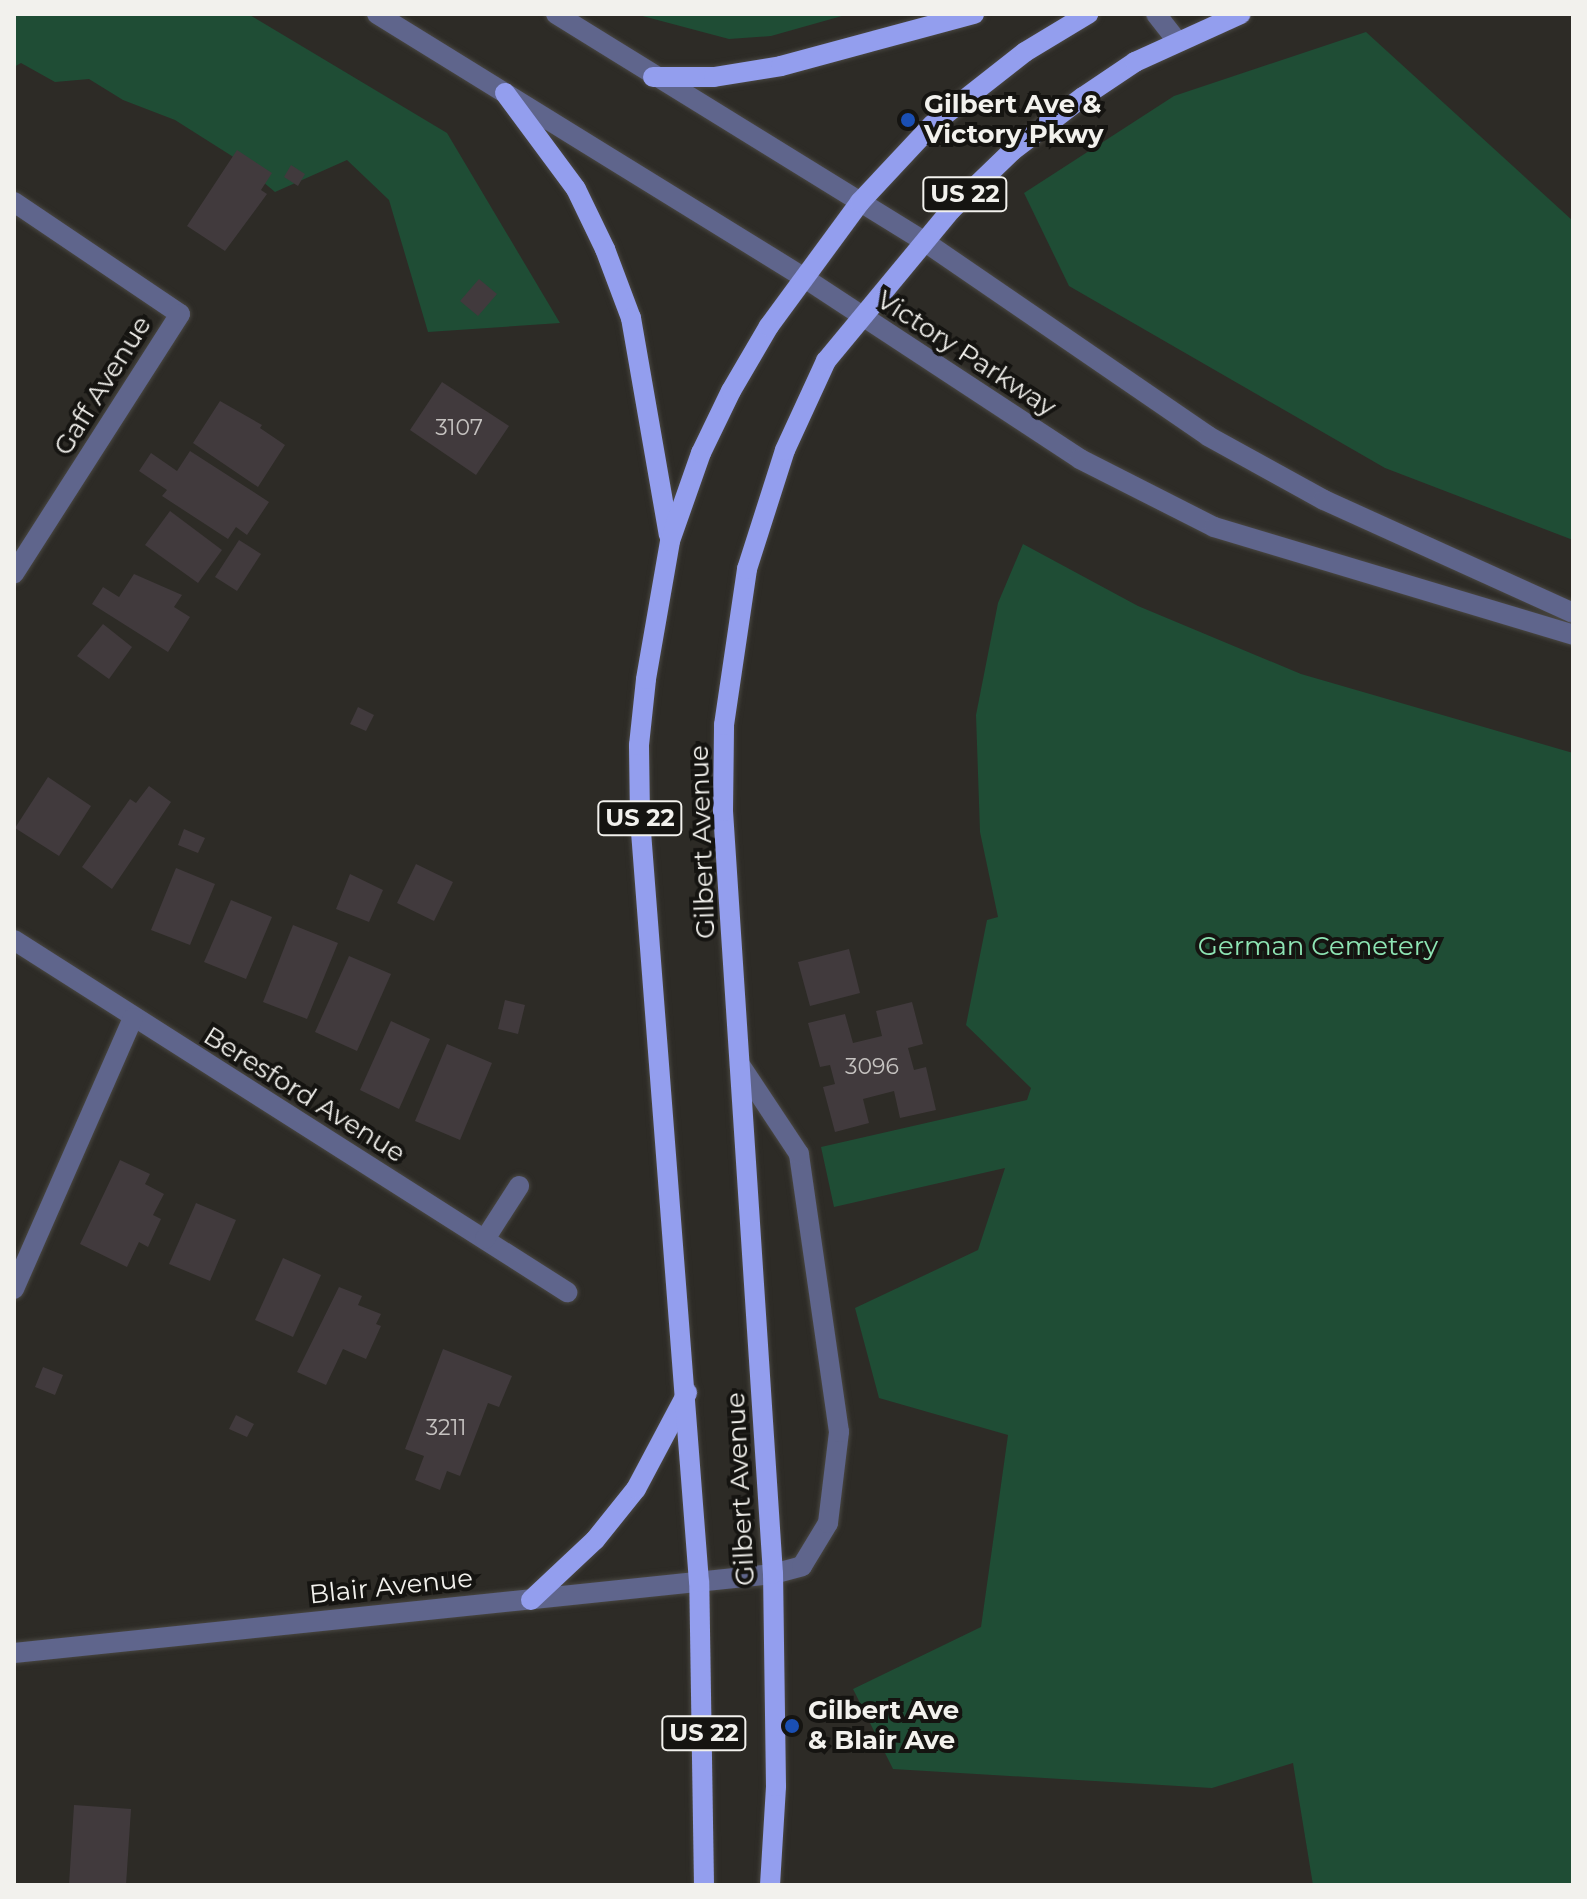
<!DOCTYPE html>
<html>
<head>
<meta charset="utf-8">
<style>
	body { margin:0 }
	#map { position:relative; width:1587px; height:1899px; overflow:hidden; background:#2d2b26; font-family:Montserrat,sans-serif }
	div>[style] { position:absolute }
	[style*='--x'] { left:calc(var(--x)*1px); top:calc(var(--y)*1px); width:calc(var(--w)*1px); rotate:calc(var(--a)*1deg) }
	.green>* { inset:0; background:#1f4d35 }
	.building>* { inset:0; background:#413a3d }
	.roads { filter:drop-shadow(0 0 2px #494742) drop-shadow(0 0 2px #494742) }
	.minor>* { height:20px; margin:-10px; padding:0 10px; transform-origin:10px; border-radius:10px; background:#5f658c }
	.major>* { height:20px; margin:-10px; padding:0 10px; transform-origin:10px; border-radius:10px; background:#939eee }
	.dots>* { width:22px; height:22px; translate:-50% -50%; box-sizing:border-box; border:4px solid #151411; border-radius:50% }
	span { translate:-50% -50%; white-space:nowrap; text-align:center; line-height:1.15; -webkit-text-stroke:8px #151411; paint-order:stroke }
	.number-label { font-size:22px; color:#c6c3c1 }
	.number-label span { -webkit-text-stroke-width:0 }
	.shield-label span { padding:2px 6px; background:#151411; border:2px solid; border-radius:6px; -webkit-text-stroke-width:0 }
	.shield-label { font-size:24px; color:#f2f1ed; font-weight:700 }
	.poi-label { font-size:26px; color:#f2f1ed; font-weight:700 }
	.left { translate:0 -50%; text-align:left }
	.street-label { font-size:26px; color:#f2f1ed }
	.park-label { font-size:26px; color:#8ee5b4 }
	.frame { position:absolute; inset:0; border:16px solid #f2f1ed; pointer-events:none }
</style>
</head>
<body>
<div id="map">
	<div class="green">
		<div style="clip-path:polygon(14px 14px,248px 14px,447px 133px,560px 323px,428px 332px,389px 200px,347px 160px,275px 192px,235px 158px,175px 120px,123px 100px,89px 79px,55px 82px,21px 63px,14px 67px)"></div>
		<div style="clip-path:polygon(635px 14px,849px 14px,771px 36px,729px 39px)"></div>
		<div style="clip-path:polygon(1366px 32px,1573px 221px,1573px 540px,1385px 468px,1069px 286px,1024px 193px,1174px 96px)"></div>
		<div style="clip-path:polygon(1023px 544px,1138px 606px,1301px 674px,1573px 753px,1573px 1885px,1313px 1885px,1293px 1763px,1212px 1788px,893px 1769px,853px 1689px,981px 1627px,1008px 1435px,879px 1398px,855px 1308px,978px 1250px,1005px 1168px,834px 1207px,821px 1147px,1027px 1100px,1031px 1088px,966px 1025px,987px 920px,998px 917px,980px 832px,976px 715px,998px 603px)"></div>
	</div>
	<div class="building">
		<div style="clip-path:polygon(237px 150px,272px 173px,261px 190px,267px 194px,225px 251px,187px 226px)"></div>
		<div style="clip-path:polygon(291px 165px,305px 174px,298px 186px,284px 177px)"></div>
		<div style="clip-path:polygon(479px 279px,497px 294px,478px 316px,460px 301px)"></div>
		<div style="clip-path:polygon(442px 382px,509px 426px,476px 475px,410px 430px)"></div>
		<div style="clip-path:polygon(220px 401px,262px 425px,260px 428px,285px 445px,258px 487px,193px 443px)"></div>
		<div style="clip-path:polygon(190px 451px,269px 502px,247px 535px,236px 527px,228px 539px,162px 496px,167px 490px,139px 471px,151px 453px,177px 471px)"></div>
		<div style="clip-path:polygon(170px 511px,222px 550px,198px 583px,145px 545px)"></div>
		<div style="clip-path:polygon(239px 540px,261px 554px,237px 591px,215px 577px)"></div>
		<div style="clip-path:polygon(134px 574px,182px 595px,174px 607px,190px 617px,168px 652px,92px 604px,103px 587px,119px 597px)"></div>
		<div style="clip-path:polygon(103px 624px,132px 647px,109px 679px,77px 656px)"></div>
		<div style="clip-path:polygon(358px 707px,374px 715px,366px 731px,350px 724px)"></div>
		<div style="clip-path:polygon(48px 777px,91px 806px,59px 856px,15px 828px)"></div>
		<div style="clip-path:polygon(149px 786px,171px 802px,112px 889px,82px 867px,130px 799px,136px 803px)"></div>
		<div style="clip-path:polygon(184px 829px,205px 838px,198px 853px,178px 845px)"></div>
		<div style="clip-path:polygon(416px 864px,453px 882px,434px 921px,397px 903px)"></div>
		<div style="clip-path:polygon(176px 868px,215px 884px,190px 945px,151px 930px)"></div>
		<div style="clip-path:polygon(350px 874px,383px 890px,369px 922px,336px 909px)"></div>
		<div style="clip-path:polygon(231px 900px,272px 917px,246px 979px,204px 962px)"></div>
		<div style="clip-path:polygon(293px 925px,338px 943px,307px 1019px,263px 1002px)"></div>
		<div style="clip-path:polygon(849px 949px,860px 993px,810px 1006px,798px 962px)"></div>
		<div style="clip-path:polygon(349px 956px,391px 974px,357px 1051px,315px 1032px)"></div>
		<div style="clip-path:polygon(505px 1000px,525px 1005px,518px 1034px,498px 1029px)"></div>
		<div style="clip-path:polygon(912px 1002px,923px 1044px,908px 1048px,914px 1070px,926px 1067px,936px 1110px,900px 1118px,894px 1091px,863px 1099px,869px 1123px,835px 1132px,823px 1087px,835px 1084px,830px 1065px,820px 1067px,808px 1023px,845px 1014px,853px 1043px,882px 1036px,876px 1011px)"></div>
		<div style="clip-path:polygon(391px 1021px,430px 1039px,399px 1109px,360px 1090px)"></div>
		<div style="clip-path:polygon(447px 1044px,492px 1063px,460px 1140px,415px 1121px)"></div>
		<div style="clip-path:polygon(120px 1160px,150px 1174px,145px 1184px,164px 1194px,153px 1215px,161px 1219px,148px 1247px,139px 1242px,127px 1267px,80px 1244px)"></div>
		<div style="clip-path:polygon(196px 1203px,236px 1220px,210px 1281px,169px 1264px)"></div>
		<div style="clip-path:polygon(283px 1258px,321px 1275px,293px 1337px,255px 1320px)"></div>
		<div style="clip-path:polygon(339px 1287px,362px 1296px,358px 1305px,381px 1314px,376px 1324px,381px 1326px,366px 1359px,343px 1349px,326px 1385px,297px 1372px)"></div>
		<div style="clip-path:polygon(443px 1349px,512px 1376px,499px 1407px,488px 1403px,460px 1476px,447px 1471px,440px 1490px,415px 1480px,424px 1456px,405px 1449px)"></div>
		<div style="clip-path:polygon(43px 1367px,63px 1375px,55px 1395px,35px 1387px)"></div>
		<div style="clip-path:polygon(236px 1415px,254px 1424px,247px 1437px,229px 1429px)"></div>
		<div style="clip-path:polygon(74px 1805px,131px 1809px,126px 1885px,69px 1885px)"></div>
	</div>
	<div class="roads">
		<div class="minor">
			<div style="--x:377;--y:14;--w:501;--a:31.69"></div>
			<div style="--x:803;--y:277;--w:331;--a:33.3"></div>
			<div style="--x:1080;--y:459;--w:150;--a:26.9"></div>
			<div style="--x:1214;--y:527;--w:375;--a:16.7"></div>
			<div style="--x:556;--y:14;--w:434;--a:31.7"></div>
			<div style="--x:925;--y:242;--w:343;--a:34.4"></div>
			<div style="--x:1208;--y:436;--w:132;--a:28.9"></div>
			<div style="--x:1324;--y:500;--w:273;--a:24.4"></div>
			<div style="--x:1156;--y:14;--w:34;--a:52"></div>
			<div style="--x:14;--y:202;--w:200;--a:34"></div>
			<div style="--x:180;--y:314;--w:308;--a:122.6"></div>
			<div style="--x:14;--y:940;--w:656;--a:32.48"></div>
			<div style="--x:485;--y:1239;--w:63;--a:-57.3"></div>
			<div style="--x:14;--y:1289;--w:296;--a:-66.3"></div>
			<div style="--x:14;--y:1653;--w:763;--a:-5.94"></div>
			<div style="--x:773;--y:1574;--w:30;--a:-15"></div>
			<div style="--x:802;--y:1566;--w:50;--a:-58.8"></div>
			<div style="--x:828;--y:1523;--w:92;--a:-83.1"></div>
			<div style="--x:839;--y:1432;--w:281;--a:-98.2"></div>
			<div style="--x:799;--y:1154;--w:107;--a:-123.5"></div>
		</div>
		<div class="major">
			<div style="--x:653;--y:77;--w:61;--a:0"></div>
			<div style="--x:714;--y:77;--w:68;--a:-9.3"></div>
			<div style="--x:781;--y:66;--w:200;--a:-15.1"></div>
			<div style="--x:505;--y:93;--w:119;--a:53.5"></div>
			<div style="--x:576;--y:189;--w:67;--a:64.2"></div>
			<div style="--x:605;--y:249;--w:74;--a:69.4"></div>
			<div style="--x:631;--y:318;--w:220;--a:80.1"></div>
			<div style="--x:531;--y:1600;--w:88;--a:-43.2"></div>
			<div style="--x:595;--y:1540;--w:65;--a:-51.2"></div>
			<div style="--x:636;--y:1489;--w:109;--a:-62"></div>
			<div style="--x:704;--y:1885;--w:303;--a:-90.9"></div>
			<div style="--x:699;--y:1582;--w:766;--a:-94.42"></div>
			<div style="--x:640;--y:818;--w:73;--a:-90.8"></div>
			<div style="--x:639;--y:745;--w:66;--a:-83.9"></div>
			<div style="--x:646;--y:679;--w:140;--a:-80.1"></div>
			<div style="--x:670;--y:541;--w:93;--a:-70.6"></div>
			<div style="--x:701;--y:453;--w:69;--a:-64.2"></div>
			<div style="--x:731;--y:391;--w:75;--a:-59.7"></div>
			<div style="--x:769;--y:326;--w:154;--a:-53.7"></div>
			<div style="--x:860;--y:202;--w:105;--a:-46.9"></div>
			<div style="--x:932;--y:125;--w:118;--a:-38.1"></div>
			<div style="--x:1025;--y:52;--w:74;--a:-31.1"></div>
			<div style="--x:770;--y:1885;--w:99;--a:-86.5"></div>
			<div style="--x:776;--y:1786;--w:212;--a:-90.8"></div>
			<div style="--x:773;--y:1574;--w:765;--a:-93.75"></div>
			<div style="--x:723;--y:811;--w:86;--a:-89.3"></div>
			<div style="--x:724;--y:725;--w:158;--a:-81.6"></div>
			<div style="--x:747;--y:569;--w:125;--a:-72.3"></div>
			<div style="--x:785;--y:450;--w:98;--a:-65.3"></div>
			<div style="--x:826;--y:361;--w:196;--a:-50.4"></div>
			<div style="--x:951;--y:210;--w:85;--a:-44"></div>
			<div style="--x:1012;--y:151;--w:89;--a:-37.3"></div>
			<div style="--x:1083;--y:97;--w:63;--a:-33.9"></div>
			<div style="--x:1135;--y:62;--w:116;--a:-24.4"></div>
		</div>
	</div>
	<div class="dots">
		<div style="left:908px;top:120px;background:#1a4fb4"></div>
		<div style="left:792px;top:1726px;background:#1a4fb4"></div>
	</div>
	<div class="number-label">
		<span style="left:459px;top:428px">3107</span>
		<span style="left:872px;top:1067px">3096</span>
		<span style="left:446px;top:1428px">3211</span>
	</div>
	<div class="shield-label">
		<span style="left:965px;top:194px">US 22</span>
		<span style="left:640px;top:818px">US 22</span>
		<span style="left:704px;top:1733px">US 22</span>
	</div>
	<div class="poi-label">
		<span class="left" style="left:924px;top:120px">Gilbert Ave &amp;<br>Victory Pkwy</span>
		<span class="left" style="left:808px;top:1726px">Gilbert Ave<br>&amp; Blair Ave</span>
	</div>
	<div class="street-label">
		<span style="left:966px;top:354px;rotate:33deg">Victory Parkway</span>
		<span style="left:103px;top:386px;rotate:-58deg">Gaff Avenue</span>
		<span style="left:703px;top:842px;rotate:-92deg">Gilbert Avenue</span>
		<span style="left:304px;top:1095px;rotate:32deg">Beresford Avenue</span>
		<span style="left:741px;top:1489px;rotate:-93deg">Gilbert Avenue</span>
		<span style="left:391px;top:1587px;rotate:-6deg">Blair Avenue</span>
	</div>
	<div class="park-label">
		<span style="left:1318px;top:947px">German Cemetery</span>
	</div>
	<div class="frame"></div>
</div>
</body>
</html>
